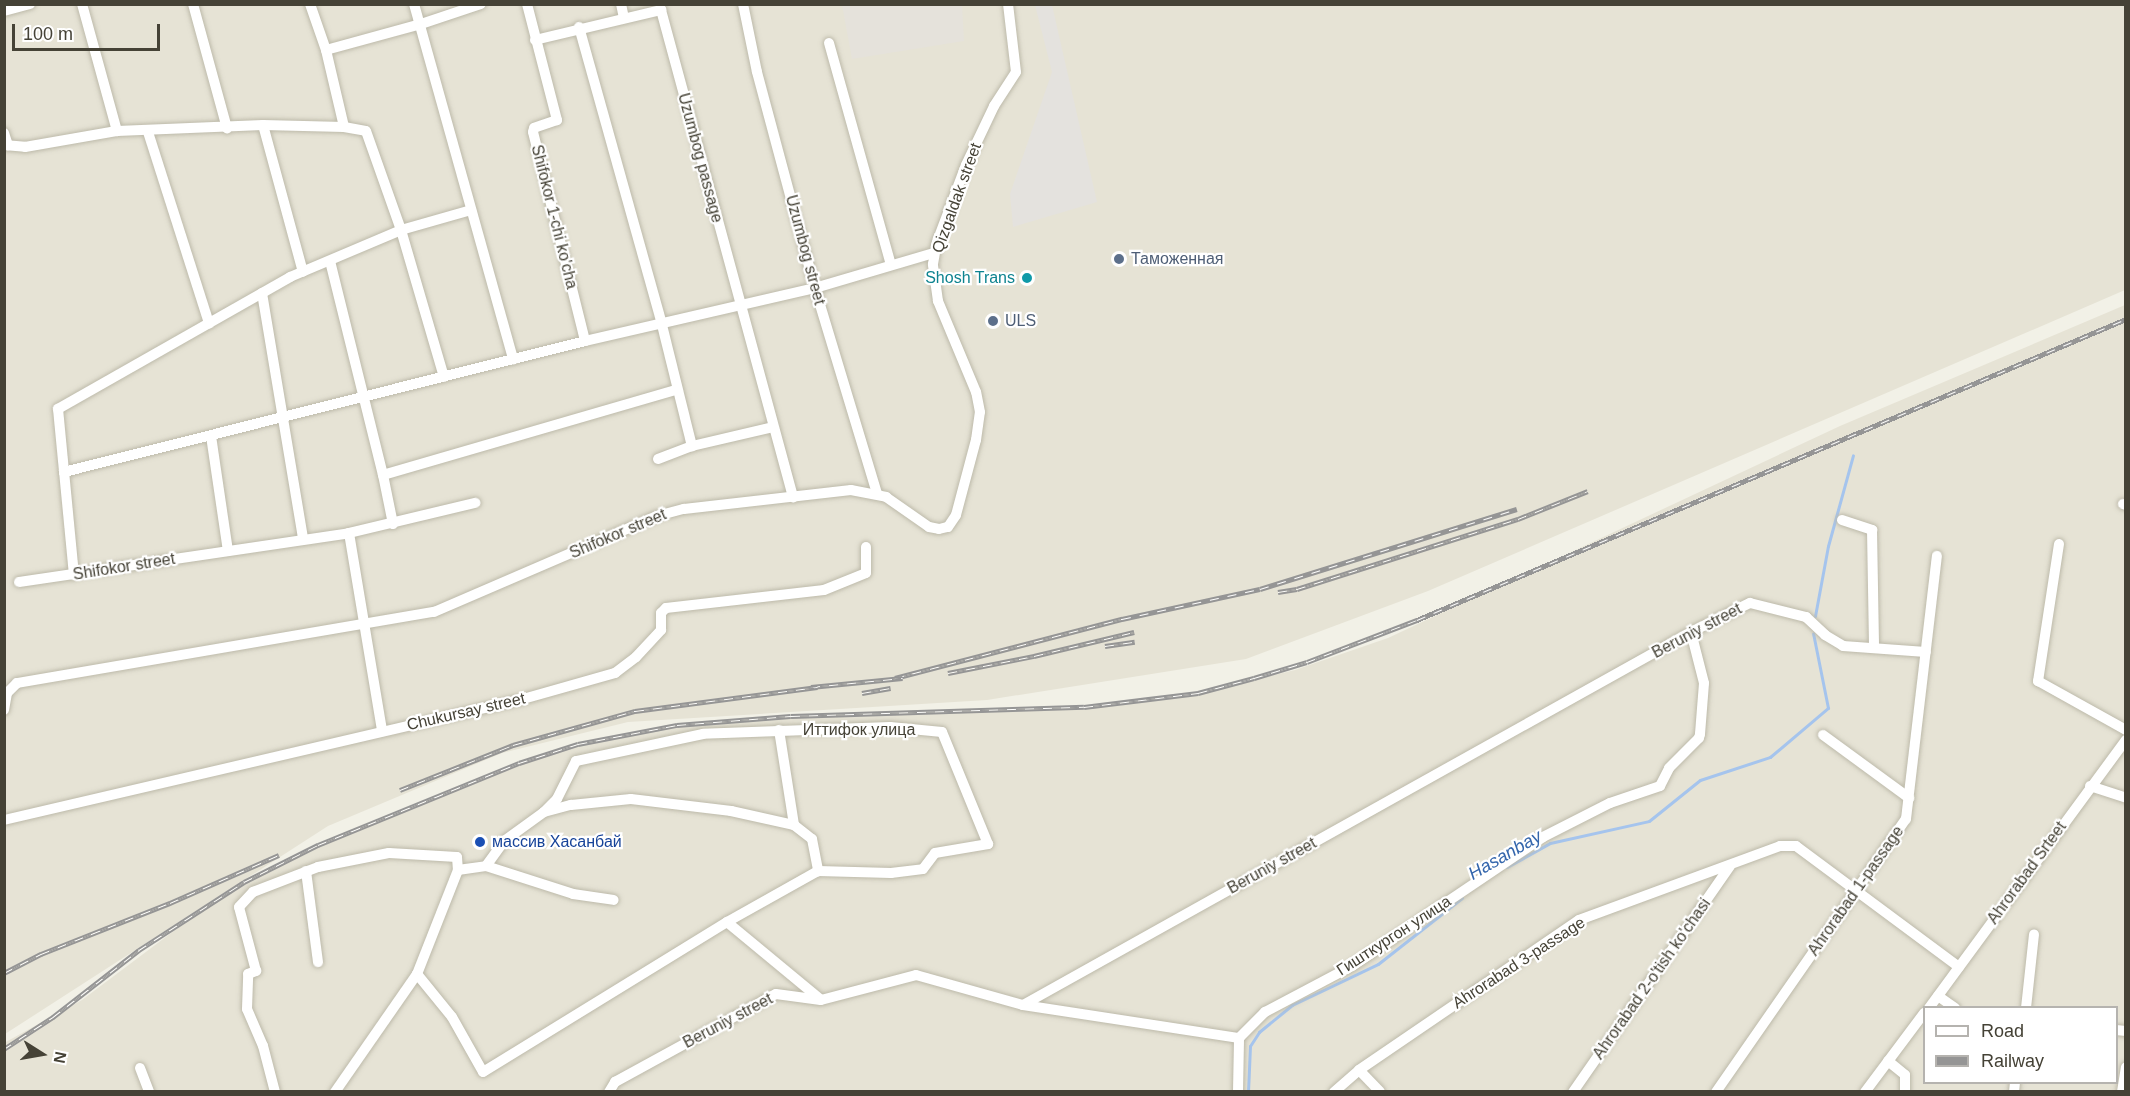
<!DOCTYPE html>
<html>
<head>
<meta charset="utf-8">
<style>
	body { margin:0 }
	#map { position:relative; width:2130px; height:1096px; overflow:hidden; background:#f2f1e7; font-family:Arial,sans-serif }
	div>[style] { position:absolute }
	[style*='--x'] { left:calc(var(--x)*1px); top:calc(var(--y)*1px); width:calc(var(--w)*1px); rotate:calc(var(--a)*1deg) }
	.residential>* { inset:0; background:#e6e3d5 }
	.industrial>* { inset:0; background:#e5e2db }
	.parking>* { inset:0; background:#e4e2de }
	.stream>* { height:3px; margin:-1.5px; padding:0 1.5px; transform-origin:1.5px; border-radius:1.5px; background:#a5c4ed }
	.roads { filter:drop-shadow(0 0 2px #bdbaaa) drop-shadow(0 0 2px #bdbaaa) }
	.minor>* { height:10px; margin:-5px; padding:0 5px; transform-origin:5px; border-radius:5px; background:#fff }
	.rail>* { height:5px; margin-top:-2.5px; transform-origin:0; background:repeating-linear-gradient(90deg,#fff 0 9px,#959595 0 18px); box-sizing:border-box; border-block:2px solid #959595 }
	.dots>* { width:16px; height:16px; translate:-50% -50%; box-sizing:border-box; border:3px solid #fff; border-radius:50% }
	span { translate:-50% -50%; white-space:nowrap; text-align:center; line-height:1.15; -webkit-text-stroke:4.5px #fff; paint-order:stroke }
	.street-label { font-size:16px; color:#454236 }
	.service-label { font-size:16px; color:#4e5e75 }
	.left { translate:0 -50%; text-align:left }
	.culture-label { font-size:16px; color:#0d838f }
	.right { translate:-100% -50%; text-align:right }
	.transit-label { font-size:16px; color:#164399 }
	.water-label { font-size:18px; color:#3466ac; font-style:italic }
	.frame { position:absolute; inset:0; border:6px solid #454236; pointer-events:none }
	.legend { position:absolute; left:1923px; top:1006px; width:195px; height:78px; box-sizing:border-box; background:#fff; border:2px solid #b5b3af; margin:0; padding:8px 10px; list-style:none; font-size:18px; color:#454236 }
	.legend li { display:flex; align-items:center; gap:12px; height:30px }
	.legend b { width:30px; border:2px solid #b5b3af }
	.north { position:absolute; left:12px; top:1024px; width:60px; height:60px; -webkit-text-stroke:4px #fff; paint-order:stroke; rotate:101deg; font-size:16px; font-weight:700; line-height:24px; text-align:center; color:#454236 }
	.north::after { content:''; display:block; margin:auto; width:21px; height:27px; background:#454236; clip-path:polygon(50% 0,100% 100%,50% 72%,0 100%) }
	.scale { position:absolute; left:12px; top:24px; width:148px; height:27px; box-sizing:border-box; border:3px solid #454236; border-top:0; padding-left:8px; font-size:18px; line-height:21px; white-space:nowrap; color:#454236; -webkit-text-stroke:4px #fff; paint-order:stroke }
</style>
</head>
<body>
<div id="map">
	<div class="residential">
		<div style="clip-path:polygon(5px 5px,2125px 5px,2125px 290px,1428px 591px,1246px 659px,987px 700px,628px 722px,502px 753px,328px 826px,5px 1034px)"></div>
		<div style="clip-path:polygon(evenodd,2125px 305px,2125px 1091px,5px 1092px,4px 1043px,82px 1000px,207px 906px,244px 883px,318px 845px,519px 763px,578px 744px,677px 725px,791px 716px,1084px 707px,1198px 693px,1295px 670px,1388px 638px,1840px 426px,2125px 305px,1924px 1008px,2116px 1008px,2116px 1082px,1924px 1082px,1924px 1008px)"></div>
	</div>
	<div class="industrial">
		<div style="clip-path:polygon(842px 5px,962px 5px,964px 41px,852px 59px)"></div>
	</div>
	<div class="parking">
		<div style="clip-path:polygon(1035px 5px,1052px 5px,1097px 202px,1013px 227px,1010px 194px,1052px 72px)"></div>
	</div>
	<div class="stream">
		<div style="--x:1815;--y:616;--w:71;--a:-79.5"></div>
		<div style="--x:1828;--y:546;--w:94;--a:-74.6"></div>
		<div style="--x:1507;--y:867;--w:49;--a:-29.2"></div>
		<div style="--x:1550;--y:843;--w:101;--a:-12.5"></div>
		<div style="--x:1649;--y:821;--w:65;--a:-38.8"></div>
		<div style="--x:1700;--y:780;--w:74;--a:-18.2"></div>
		<div style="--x:1770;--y:757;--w:76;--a:-40.2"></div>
		<div style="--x:1828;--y:708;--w:76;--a:-101.3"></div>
		<div style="--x:1248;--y:1092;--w:46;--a:-87.5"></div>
		<div style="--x:1250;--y:1046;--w:17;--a:-57"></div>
		<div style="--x:1259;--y:1032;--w:43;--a:-39.3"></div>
		<div style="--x:1292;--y:1005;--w:95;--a:-25.5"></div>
		<div style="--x:1378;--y:964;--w:107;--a:-38.2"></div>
	</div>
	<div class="roads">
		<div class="minor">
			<div style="--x:82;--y:4;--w:132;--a:74.6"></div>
			<div style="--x:193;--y:4;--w:129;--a:74.7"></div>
			<div style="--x:310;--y:4;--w:49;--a:70.8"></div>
			<div style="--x:326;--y:50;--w:79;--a:76.8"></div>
			<div style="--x:414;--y:4;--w:369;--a:74.4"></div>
			<div style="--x:527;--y:4;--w:120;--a:75.5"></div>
			<div style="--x:557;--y:120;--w:24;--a:161"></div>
			<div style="--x:534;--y:128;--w:4;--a:104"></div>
			<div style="--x:533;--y:132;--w:215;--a:76"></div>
			<div style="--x:621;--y:4;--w:14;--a:78"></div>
			<div style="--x:743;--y:4;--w:69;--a:78.4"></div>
			<div style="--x:757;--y:72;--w:224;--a:75"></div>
			<div style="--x:815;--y:288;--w:215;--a:73.2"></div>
			<div style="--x:4;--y:11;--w:27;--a:-15"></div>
			<div style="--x:579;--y:27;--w:309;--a:74.4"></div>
			<div style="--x:662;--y:325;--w:125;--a:76.1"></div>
			<div style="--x:535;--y:40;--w:130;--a:-13.4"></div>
			<div style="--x:661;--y:10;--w:505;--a:74.83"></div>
			<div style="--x:829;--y:43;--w:230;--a:74.4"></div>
			<div style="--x:326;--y:50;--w:98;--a:-15.3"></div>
			<div style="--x:421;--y:24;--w:63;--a:-18.4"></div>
			<div style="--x:263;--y:125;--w:152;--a:74.8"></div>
			<div style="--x:148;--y:132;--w:201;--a:72.3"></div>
			<div style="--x:4;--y:133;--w:13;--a:72"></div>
			<div style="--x:4;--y:145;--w:21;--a:5"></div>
			<div style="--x:25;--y:147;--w:93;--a:-9.9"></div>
			<div style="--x:117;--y:131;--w:146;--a:-2.4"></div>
			<div style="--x:263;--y:125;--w:81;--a:1.4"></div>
			<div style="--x:344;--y:127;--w:22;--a:10"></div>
			<div style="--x:366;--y:131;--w:105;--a:70.5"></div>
			<div style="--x:401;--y:230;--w:153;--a:73.7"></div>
			<div style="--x:330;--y:261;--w:220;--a:76.1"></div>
			<div style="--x:262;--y:293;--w:249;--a:80.5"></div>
			<div style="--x:211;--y:436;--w:116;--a:81.6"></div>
			<div style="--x:658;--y:459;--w:36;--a:-21"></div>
			<div style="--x:692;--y:446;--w:83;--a:-13.2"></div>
			<div style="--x:64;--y:472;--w:537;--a:-14.11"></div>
			<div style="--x:585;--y:341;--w:236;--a:-13"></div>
			<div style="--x:815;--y:288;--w:124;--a:-16.4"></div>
			<div style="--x:2123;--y:504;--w:3;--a:18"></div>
			<div style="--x:1842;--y:520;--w:32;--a:18"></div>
			<div style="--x:1872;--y:530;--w:118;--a:89"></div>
			<div style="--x:393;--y:524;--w:50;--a:-101.5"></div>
			<div style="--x:383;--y:475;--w:305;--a:-16.2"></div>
			<div style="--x:349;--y:533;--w:201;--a:80.5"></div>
			<div style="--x:2059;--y:544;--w:139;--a:98.7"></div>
			<div style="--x:2038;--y:681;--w:101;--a:29.1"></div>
			<div style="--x:74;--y:575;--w:167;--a:-95.5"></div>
			<div style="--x:58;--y:409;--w:267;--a:-29.6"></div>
			<div style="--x:290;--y:277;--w:121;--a:-22.9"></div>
			<div style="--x:401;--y:230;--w:73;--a:-15.9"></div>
			<div style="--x:19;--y:582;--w:334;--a:-8.4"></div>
			<div style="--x:349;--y:533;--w:130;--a:-13.4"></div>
			<div style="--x:4;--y:710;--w:17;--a:-80"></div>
			<div style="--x:7;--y:693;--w:14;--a:-45"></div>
			<div style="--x:17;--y:683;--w:423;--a:-9.7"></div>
			<div style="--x:434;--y:612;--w:243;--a:-23.3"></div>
			<div style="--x:657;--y:516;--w:28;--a:-15"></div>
			<div style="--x:684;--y:509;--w:168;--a:-6.5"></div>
			<div style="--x:851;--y:490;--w:36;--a:11"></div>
			<div style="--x:886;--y:497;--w:52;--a:34.9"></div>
			<div style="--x:929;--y:527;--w:10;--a:11"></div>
			<div style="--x:939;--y:529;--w:9;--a:-13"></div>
			<div style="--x:948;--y:527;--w:14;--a:-56"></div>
			<div style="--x:956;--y:515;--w:78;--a:-75.1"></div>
			<div style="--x:976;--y:440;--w:28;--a:-82"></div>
			<div style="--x:980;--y:412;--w:20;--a:-101"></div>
			<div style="--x:976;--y:392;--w:99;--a:-112.7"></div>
			<div style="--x:938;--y:301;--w:37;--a:-98"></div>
			<div style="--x:933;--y:264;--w:22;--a:-80"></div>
			<div style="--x:937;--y:242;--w:82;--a:-69.4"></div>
			<div style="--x:966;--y:165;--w:65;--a:-64.6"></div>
			<div style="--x:994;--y:106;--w:40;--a:-57.1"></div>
			<div style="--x:1016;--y:72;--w:68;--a:-96.7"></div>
			<div style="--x:779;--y:730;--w:96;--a:81"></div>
			<div style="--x:1823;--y:735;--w:107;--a:36.2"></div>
			<div style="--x:2090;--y:786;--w:38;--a:18"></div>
			<div style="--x:4;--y:820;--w:533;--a:-13.12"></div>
			<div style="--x:523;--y:699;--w:96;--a:-15.8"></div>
			<div style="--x:615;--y:673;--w:26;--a:-37"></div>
			<div style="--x:636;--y:657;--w:37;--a:-47"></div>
			<div style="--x:661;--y:630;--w:17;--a:-90"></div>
			<div style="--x:661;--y:613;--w:7;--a:-45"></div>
			<div style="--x:666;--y:608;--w:159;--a:-6.5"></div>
			<div style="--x:824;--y:590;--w:45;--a:-22"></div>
			<div style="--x:866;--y:573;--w:26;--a:-90"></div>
			<div style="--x:486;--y:866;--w:91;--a:17.8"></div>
			<div style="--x:573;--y:894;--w:41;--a:8.3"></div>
			<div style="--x:458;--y:870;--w:28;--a:-8"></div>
			<div style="--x:486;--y:866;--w:31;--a:-54"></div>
			<div style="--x:504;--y:841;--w:49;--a:-35.9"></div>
			<div style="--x:544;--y:812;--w:28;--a:-15"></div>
			<div style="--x:571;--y:805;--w:60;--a:-5.7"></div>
			<div style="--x:631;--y:799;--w:101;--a:6.8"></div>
			<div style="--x:731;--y:811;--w:65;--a:12.5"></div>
			<div style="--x:794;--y:825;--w:23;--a:38"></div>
			<div style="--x:812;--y:839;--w:33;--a:79"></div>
			<div style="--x:306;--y:871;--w:92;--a:82.5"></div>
			<div style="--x:727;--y:922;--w:121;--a:39.6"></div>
			<div style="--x:417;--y:974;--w:55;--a:50.9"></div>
			<div style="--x:452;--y:1017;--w:63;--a:60.6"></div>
			<div style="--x:483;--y:1072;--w:286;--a:-31.6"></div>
			<div style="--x:727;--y:922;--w:104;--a:-29.3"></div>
			<div style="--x:818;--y:871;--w:73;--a:1.6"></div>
			<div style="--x:891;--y:873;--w:32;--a:-7"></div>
			<div style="--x:923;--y:869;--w:20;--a:-53"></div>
			<div style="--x:935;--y:853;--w:54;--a:-9.6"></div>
			<div style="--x:988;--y:844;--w:121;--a:-112.3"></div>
			<div style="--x:942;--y:732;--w:52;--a:-174.5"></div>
			<div style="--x:890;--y:727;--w:187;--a:177.9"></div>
			<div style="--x:703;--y:734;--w:130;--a:168"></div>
			<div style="--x:576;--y:761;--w:42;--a:116.6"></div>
			<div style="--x:557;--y:799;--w:18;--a:135"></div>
			<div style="--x:1938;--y:996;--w:21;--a:35"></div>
			<div style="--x:1023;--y:1005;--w:219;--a:8.7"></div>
			<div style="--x:1929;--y:1008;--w:333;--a:-53.7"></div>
			<div style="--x:2026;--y:1008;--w:74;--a:-83.8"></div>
			<div style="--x:2116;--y:1030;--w:10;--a:6"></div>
			<div style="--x:1239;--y:1038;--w:37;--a:-45"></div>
			<div style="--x:1265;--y:1012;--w:98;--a:-27.9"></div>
			<div style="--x:1352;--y:966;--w:230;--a:-34"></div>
			<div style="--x:1543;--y:837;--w:75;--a:-26.9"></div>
			<div style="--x:1610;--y:803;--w:53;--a:-18.8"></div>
			<div style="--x:1660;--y:786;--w:20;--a:-63"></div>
			<div style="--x:1669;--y:768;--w:42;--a:-45"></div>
			<div style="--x:1699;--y:738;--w:4;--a:-76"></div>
			<div style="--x:1700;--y:734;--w:51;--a:-85.5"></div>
			<div style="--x:1704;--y:683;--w:53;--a:-104.3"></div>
			<div style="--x:1888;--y:1061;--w:22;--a:39"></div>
			<div style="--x:1905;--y:1075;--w:17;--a:90"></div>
			<div style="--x:140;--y:1068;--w:26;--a:69"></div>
			<div style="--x:1359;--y:1070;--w:30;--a:46"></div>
			<div style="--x:275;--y:1092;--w:48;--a:-104.6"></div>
			<div style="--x:263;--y:1046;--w:40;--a:-113.4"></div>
			<div style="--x:247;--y:1009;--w:35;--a:-88"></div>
			<div style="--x:248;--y:974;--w:9;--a:-21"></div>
			<div style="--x:256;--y:971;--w:66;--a:-104.9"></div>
			<div style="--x:239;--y:907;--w:21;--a:-47"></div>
			<div style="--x:253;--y:892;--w:70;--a:-21"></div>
			<div style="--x:318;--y:867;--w:72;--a:-11.2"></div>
			<div style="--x:389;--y:853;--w:68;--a:3.4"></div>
			<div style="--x:457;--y:857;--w:13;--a:86"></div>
			<div style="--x:458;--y:870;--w:112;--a:111.5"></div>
			<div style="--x:417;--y:974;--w:144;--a:124.8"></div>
			<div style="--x:609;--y:1092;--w:12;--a:-59"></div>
			<div style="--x:615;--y:1082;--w:183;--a:-28.7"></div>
			<div style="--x:776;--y:994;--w:45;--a:7.6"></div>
			<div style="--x:821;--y:1000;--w:98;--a:-14.7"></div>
			<div style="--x:916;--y:975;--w:111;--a:15.7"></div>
			<div style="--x:1023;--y:1005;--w:765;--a:-29.18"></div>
			<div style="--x:1691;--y:632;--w:66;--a:-26.2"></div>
			<div style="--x:1750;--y:603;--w:58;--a:14"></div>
			<div style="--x:1806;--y:617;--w:26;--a:43"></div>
			<div style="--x:1825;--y:635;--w:21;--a:31"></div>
			<div style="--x:1843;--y:646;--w:83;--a:4.1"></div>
			<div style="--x:1238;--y:1092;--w:54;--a:-88.9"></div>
			<div style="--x:1334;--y:1092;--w:33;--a:-41"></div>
			<div style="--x:1359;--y:1070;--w:266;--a:-34.3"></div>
			<div style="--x:1579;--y:920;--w:214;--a:-20.2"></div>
			<div style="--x:1780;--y:846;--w:16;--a:0"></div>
			<div style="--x:1796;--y:846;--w:203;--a:36.6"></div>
			<div style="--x:1573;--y:1092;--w:275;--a:-55.2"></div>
			<div style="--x:1716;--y:1092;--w:333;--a:-55.2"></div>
			<div style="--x:1906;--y:819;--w:265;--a:-83.3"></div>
			<div style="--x:1865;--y:1092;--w:99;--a:-53.2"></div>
			<div style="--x:2014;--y:1092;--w:10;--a:-84"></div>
			<div style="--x:2122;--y:1092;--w:25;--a:-81"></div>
		</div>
	</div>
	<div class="rail">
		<div style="--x:1278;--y:592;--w:19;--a:-9"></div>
		<div style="--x:1297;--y:589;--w:232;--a:-17.6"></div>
		<div style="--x:1518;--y:519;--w:75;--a:-21.8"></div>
		<div style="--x:1105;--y:646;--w:30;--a:-8"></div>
		<div style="--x:948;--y:673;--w:88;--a:-11.2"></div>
		<div style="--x:1034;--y:656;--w:103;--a:-13.5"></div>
		<div style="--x:895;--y:678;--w:235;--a:-14.6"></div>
		<div style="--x:1122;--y:619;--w:141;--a:-12.3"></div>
		<div style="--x:1260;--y:589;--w:269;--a:-17.3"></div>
		<div style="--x:811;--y:687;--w:92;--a:-5.6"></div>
		<div style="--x:862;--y:693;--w:29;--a:-10"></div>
		<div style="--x:400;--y:790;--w:122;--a:-21.7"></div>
		<div style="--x:513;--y:745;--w:127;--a:-15.6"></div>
		<div style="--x:635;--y:711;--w:184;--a:-7.5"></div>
		<div style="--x:4;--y:973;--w:42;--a:-27.2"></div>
		<div style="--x:41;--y:954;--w:139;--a:-21.6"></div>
		<div style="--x:170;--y:903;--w:119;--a:-23.8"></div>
		<div style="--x:4;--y:1049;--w:59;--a:-33.1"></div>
		<div style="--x:53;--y:1017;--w:109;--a:-37.9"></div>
		<div style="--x:139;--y:950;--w:125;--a:-32.9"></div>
		<div style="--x:244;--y:882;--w:83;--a:-26.6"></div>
		<div style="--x:318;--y:845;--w:217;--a:-22.2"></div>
		<div style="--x:519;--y:763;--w:62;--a:-17.9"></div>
		<div style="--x:578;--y:744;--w:101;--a:-10.9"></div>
		<div style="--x:677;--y:725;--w:114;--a:-4.5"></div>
		<div style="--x:791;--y:716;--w:293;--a:-1.8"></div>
		<div style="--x:1084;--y:707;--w:115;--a:-7"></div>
		<div style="--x:1198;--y:693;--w:58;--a:-15"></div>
		<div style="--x:1254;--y:678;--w:55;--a:-16.8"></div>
		<div style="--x:1307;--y:662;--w:118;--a:-20.9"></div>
		<div style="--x:1417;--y:620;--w:770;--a:-23"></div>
	</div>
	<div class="dots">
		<div style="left:1119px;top:259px;background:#5c6f8a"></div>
		<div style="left:1027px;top:278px;background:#0f9aa8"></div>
		<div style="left:993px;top:321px;background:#5c6f8a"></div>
		<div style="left:480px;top:842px;background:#1a4fb4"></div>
	</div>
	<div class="street-label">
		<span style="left:700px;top:158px;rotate:75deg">Uzumbog passage</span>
		<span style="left:957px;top:198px;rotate:-70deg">Qizgaldak street</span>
		<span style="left:554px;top:217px;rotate:76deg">Shifokor 1-chi ko'cha</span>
		<span style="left:805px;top:250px;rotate:75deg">Uzumbog street</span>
		<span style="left:618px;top:534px;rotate:-23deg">Shifokor street</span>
		<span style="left:124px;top:567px;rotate:-9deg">Shifokor street</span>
		<span style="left:1697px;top:631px;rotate:-28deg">Beruniy street</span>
		<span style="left:466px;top:712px;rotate:-13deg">Chukursay street</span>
		<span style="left:859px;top:730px">Иттифок улица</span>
		<span style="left:1272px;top:866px;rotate:-29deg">Beruniy street</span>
		<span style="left:2027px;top:873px;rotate:-54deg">Ahrorabad Srteet</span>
		<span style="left:1856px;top:891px;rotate:-55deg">Ahrorabad 1-passage</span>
		<span style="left:1394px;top:936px;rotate:-33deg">Гишткургон улица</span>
		<span style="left:1519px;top:963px;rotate:-33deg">Ahrorabad 3-passage</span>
		<span style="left:1652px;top:979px;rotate:-55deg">Ahrorabad 2-o'tish ko'chasi</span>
		<span style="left:728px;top:1021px;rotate:-28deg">Beruniy street</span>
	</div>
	<div class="service-label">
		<span class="left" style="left:1131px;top:259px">Таможенная</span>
		<span class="left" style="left:1005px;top:321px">ULS</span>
	</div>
	<div class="culture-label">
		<span class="right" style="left:1015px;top:278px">Shosh Trans</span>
	</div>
	<div class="transit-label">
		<span class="left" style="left:492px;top:842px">массив Хасанбай</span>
	</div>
	<div class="water-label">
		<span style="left:1505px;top:855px;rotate:-30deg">Hasanbay</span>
	</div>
	<div class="frame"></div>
	<ul class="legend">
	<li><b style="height:8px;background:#fff"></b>Road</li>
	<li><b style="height:8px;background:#959595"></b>Railway</li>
	</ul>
	<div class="north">N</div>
	<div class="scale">100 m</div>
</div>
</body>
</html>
